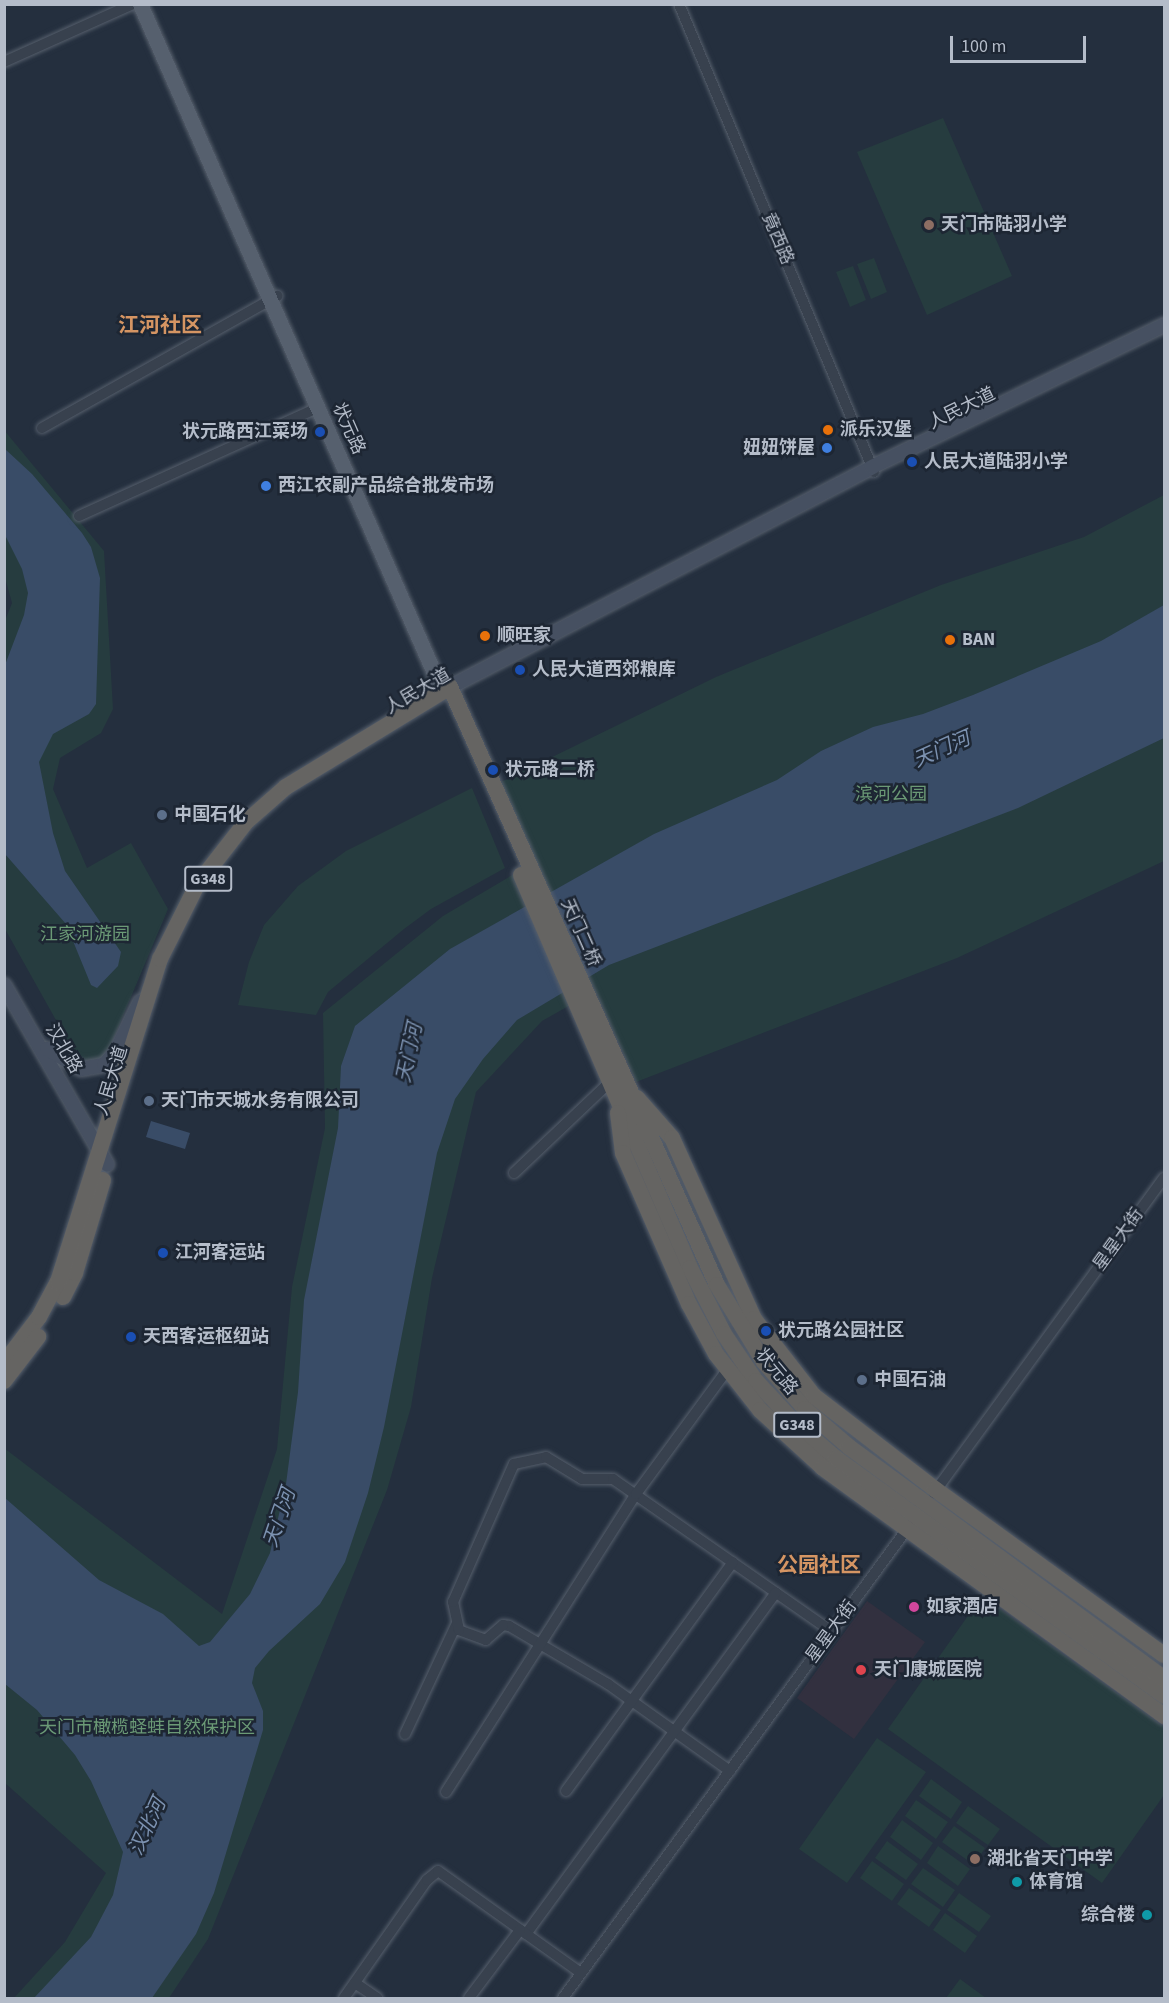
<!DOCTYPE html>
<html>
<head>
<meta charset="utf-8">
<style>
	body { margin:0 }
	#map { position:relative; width:1169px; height:2003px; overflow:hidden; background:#242f3e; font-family:"Source Sans 3","Noto Sans SC",sans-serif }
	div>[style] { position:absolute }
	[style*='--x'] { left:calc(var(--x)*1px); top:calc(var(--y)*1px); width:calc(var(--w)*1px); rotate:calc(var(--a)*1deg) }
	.medical>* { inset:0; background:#32303f }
	.green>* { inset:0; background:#263c3f }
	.water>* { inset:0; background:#394c67 }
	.roads { filter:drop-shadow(0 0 2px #565f6c) drop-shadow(0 0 2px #565f6c) }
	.minor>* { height:10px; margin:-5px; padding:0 5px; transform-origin:5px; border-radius:5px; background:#38414e }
	.secondary>* { height:14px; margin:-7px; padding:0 7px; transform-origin:7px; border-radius:7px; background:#465061 }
	.primary>* { height:15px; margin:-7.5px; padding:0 7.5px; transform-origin:7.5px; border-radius:7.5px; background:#56606e }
	.trunk>* { height:16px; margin:-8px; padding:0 8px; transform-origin:8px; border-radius:8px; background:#656462 }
	.dots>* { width:16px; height:16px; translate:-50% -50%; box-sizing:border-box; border:3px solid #1d2633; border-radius:50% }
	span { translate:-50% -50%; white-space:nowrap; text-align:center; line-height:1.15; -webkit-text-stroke:5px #1d2633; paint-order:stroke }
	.shield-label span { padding:2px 4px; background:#1d2633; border:2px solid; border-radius:4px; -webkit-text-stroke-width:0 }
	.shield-label { font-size:16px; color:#b4bcc9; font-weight:700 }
	.poi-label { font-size:18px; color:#b4bcc9; font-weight:700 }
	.left { translate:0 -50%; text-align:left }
	.right { translate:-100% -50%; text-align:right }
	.street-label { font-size:18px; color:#b4bcc9 }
	.park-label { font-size:18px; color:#6b9a76 }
	.water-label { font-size:20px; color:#7c92b1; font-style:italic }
	.quarter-label { font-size:21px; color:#d59563; font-weight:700 }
	.frame { position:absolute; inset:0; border:6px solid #b4bcc9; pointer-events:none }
	.scale { position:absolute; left:950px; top:36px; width:136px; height:27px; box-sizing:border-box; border:3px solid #b4bcc9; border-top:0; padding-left:8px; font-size:18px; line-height:21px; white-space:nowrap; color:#b4bcc9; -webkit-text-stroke:4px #1d2633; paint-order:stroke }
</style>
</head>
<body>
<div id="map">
	<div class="medical">
		<div style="clip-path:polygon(867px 1601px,925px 1642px,854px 1739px,797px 1698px)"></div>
	</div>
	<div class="green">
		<div style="clip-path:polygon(943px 118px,1012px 276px,927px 315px,857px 152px)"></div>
		<div style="clip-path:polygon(874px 258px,887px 292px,871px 299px,857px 264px)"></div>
		<div style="clip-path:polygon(853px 266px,866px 300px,850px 307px,836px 272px)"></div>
		<div style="clip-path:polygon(4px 430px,104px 551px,113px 709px,101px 733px,60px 758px,53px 789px,87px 868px,131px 843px,168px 909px,107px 1054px,95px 1061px,87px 1061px,71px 1047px,5px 929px,4px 623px,12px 603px,4px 574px)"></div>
		<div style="clip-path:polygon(1164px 495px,1164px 861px,957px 958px,636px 1082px,595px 991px,542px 1021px,476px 1092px,432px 1278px,411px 1407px,387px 1490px,208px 1939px,169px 1998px,14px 1998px,65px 1942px,106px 1873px,5px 1783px,4px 1448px,222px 1614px,277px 1449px,292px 1287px,325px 1128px,323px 1013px,443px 916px,536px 861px,501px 782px,716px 677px,941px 585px,1084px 537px)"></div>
		<div style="clip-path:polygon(472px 788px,505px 868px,431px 909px,404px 929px,328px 992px,316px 1015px,238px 1005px,249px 962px,264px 925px,298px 886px,346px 851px)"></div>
		<div style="clip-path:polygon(982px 1596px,1164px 1727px,1164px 1795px,1102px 1883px,888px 1729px)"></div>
		<div style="clip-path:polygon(877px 1738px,926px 1772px,847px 1883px,799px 1849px)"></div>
		<div style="clip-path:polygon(931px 1779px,962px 1802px,951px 1819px,919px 1796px)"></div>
		<div style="clip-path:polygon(916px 1800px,948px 1822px,936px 1839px,905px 1816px)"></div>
		<div style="clip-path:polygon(968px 1806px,1000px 1829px,988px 1845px,956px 1823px)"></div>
		<div style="clip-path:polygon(902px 1820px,933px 1843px,921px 1860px,890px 1837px)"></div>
		<div style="clip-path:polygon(954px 1826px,985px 1848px,974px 1865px,942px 1842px)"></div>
		<div style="clip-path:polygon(887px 1841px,918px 1864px,906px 1880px,875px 1858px)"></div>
		<div style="clip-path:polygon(938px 1846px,970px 1869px,958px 1886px,927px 1863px)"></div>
		<div style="clip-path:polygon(872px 1861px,904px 1884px,892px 1901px,860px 1878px)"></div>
		<div style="clip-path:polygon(923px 1868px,955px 1890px,943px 1907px,911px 1884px)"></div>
		<div style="clip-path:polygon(909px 1888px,941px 1910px,929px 1927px,897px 1904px)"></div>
		<div style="clip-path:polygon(959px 1893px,991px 1916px,979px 1932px,947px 1910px)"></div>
		<div style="clip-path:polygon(945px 1913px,977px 1936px,965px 1953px,933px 1930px)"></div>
		<div style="clip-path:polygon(960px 1979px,986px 1998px,946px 1998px)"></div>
	</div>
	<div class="water">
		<div style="clip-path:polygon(5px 449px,32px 474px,82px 533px,91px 547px,100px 578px,96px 704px,89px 714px,53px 734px,39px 762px,53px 833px,65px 871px,121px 952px,118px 966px,97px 988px,91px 985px,66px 924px,5px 854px,5px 665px,24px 615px,28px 593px,22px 569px,5px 535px)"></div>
		<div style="clip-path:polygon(1164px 605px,1164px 738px,1018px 808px,609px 965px,517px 1020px,483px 1059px,455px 1099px,437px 1153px,384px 1427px,368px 1493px,345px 1562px,320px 1604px,269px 1651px,255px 1668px,252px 1683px,263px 1711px,263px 1730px,214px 1893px,196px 1934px,152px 1998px,34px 1998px,91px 1937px,113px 1895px,123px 1852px,91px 1781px,75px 1755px,37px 1710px,5px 1684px,5px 1498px,99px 1580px,163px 1614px,199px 1646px,210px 1642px,250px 1594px,270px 1553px,286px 1484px,298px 1392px,304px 1300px,338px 1128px,341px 1066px,355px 1026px,450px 949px,654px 834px,777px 780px,821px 751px,873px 727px,923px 714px,973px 695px,1101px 641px)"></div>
		<div style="clip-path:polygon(151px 1121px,190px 1133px,185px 1149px,146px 1137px)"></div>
	</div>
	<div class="roads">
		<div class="minor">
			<div style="--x:679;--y:4;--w:507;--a:67.38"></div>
			<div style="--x:4;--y:62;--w:141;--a:-24.2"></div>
			<div style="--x:42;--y:428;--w:270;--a:-29.3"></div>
			<div style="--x:79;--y:516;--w:261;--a:-24.4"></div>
			<div style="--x:514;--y:1173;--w:132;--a:-43.5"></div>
			<div style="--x:934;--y:1493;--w:390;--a:-53.9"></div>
			<div style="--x:405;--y:1734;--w:120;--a:-64.9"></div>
			<div style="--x:730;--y:1771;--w:150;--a:-144.5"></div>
			<div style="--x:608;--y:1684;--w:115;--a:-149.6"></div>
			<div style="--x:509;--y:1626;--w:6;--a:-171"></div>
			<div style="--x:503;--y:1625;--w:23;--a:139"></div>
			<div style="--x:486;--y:1640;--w:29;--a:-160"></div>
			<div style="--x:459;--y:1630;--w:29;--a:-102"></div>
			<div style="--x:453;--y:1602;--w:151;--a:-66.2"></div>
			<div style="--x:514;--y:1464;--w:33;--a:-12"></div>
			<div style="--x:546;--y:1457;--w:42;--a:31.4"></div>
			<div style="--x:582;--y:1479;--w:31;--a:0"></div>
			<div style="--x:613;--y:1479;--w:267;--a:34.9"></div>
			<div style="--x:566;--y:1791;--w:283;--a:-53.9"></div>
			<div style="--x:446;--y:1792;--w:353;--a:-57.5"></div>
			<div style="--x:636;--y:1494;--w:154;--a:-53.7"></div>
			<div style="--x:526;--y:1934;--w:423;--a:-53.8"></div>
			<div style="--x:355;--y:1983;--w:27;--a:34"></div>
			<div style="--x:344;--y:1998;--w:144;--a:-54.9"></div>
			<div style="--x:427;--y:1880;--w:14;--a:-39"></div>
			<div style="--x:438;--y:1871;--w:176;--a:35.5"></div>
			<div style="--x:469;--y:1998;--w:85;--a:-53.1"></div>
			<div style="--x:563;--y:1998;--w:587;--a:-53.74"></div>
		</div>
		<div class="secondary">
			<div style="--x:450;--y:687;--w:476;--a:-27.5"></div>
			<div style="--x:872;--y:467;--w:325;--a:-25.9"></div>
			<div style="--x:4;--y:985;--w:207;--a:60.1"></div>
			<div style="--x:47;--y:1049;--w:39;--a:30"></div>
			<div style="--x:81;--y:1069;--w:23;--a:-10"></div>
			<div style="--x:104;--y:1065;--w:18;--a:-49"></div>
			<div style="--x:116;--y:1051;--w:55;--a:-63.9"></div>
		</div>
		<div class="primary">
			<div style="--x:140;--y:4;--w:750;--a:66.27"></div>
		</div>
		<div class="trunk">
			<div style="--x:521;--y:875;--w:428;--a:66.7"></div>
			<div style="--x:690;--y:1268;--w:74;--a:62.7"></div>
			<div style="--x:724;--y:1334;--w:57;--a:55.8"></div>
			<div style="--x:756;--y:1381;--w:59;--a:47.1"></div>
			<div style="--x:796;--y:1424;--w:54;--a:40.5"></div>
			<div style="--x:837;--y:1459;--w:404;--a:35.9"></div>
			<div style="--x:637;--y:1098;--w:53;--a:48.8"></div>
			<div style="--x:672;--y:1138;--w:199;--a:65.6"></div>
			<div style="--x:754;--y:1319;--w:98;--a:52.1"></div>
			<div style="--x:814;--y:1396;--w:154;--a:37.6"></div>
			<div style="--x:936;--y:1490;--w:281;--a:35.9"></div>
			<div style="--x:618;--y:1113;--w:40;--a:82.9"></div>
			<div style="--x:623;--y:1153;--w:165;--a:66.4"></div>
			<div style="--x:689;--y:1304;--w:57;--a:61.6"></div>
			<div style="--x:716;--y:1354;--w:71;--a:51.8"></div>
			<div style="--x:760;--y:1410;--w:86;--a:42.6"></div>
			<div style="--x:823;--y:1468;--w:422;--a:36"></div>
			<div style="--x:63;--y:1297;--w:27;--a:-63"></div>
			<div style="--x:75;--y:1273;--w:97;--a:-73.2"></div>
			<div style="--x:4;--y:1363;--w:58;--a:-52.7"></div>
			<div style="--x:39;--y:1317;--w:40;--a:-62"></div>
			<div style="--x:58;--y:1282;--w:339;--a:-72.5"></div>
			<div style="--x:160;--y:959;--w:83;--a:-63.4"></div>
			<div style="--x:197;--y:885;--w:80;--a:-52.1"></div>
			<div style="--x:246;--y:822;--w:53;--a:-41.2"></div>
			<div style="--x:286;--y:787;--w:192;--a:-31.4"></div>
			<div style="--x:450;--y:687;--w:655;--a:65.94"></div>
			<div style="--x:717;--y:1285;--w:90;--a:58.6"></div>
			<div style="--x:764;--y:1362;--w:62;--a:48.9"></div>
			<div style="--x:805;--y:1409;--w:58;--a:40.8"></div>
			<div style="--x:849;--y:1447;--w:391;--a:36.3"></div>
			<div style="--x:4;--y:1381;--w:56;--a:-52.3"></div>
		</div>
	</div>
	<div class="dots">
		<div style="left:929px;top:225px;background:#8d6e63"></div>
		<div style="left:828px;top:430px;background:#e8710a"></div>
		<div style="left:320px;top:432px;background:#1a4fb4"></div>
		<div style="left:827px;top:448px;background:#3f7fe0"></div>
		<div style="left:912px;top:462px;background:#1a4fb4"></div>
		<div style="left:266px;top:486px;background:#3f7fe0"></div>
		<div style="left:485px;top:636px;background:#e8710a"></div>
		<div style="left:950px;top:640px;background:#e8710a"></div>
		<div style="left:520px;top:670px;background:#1a4fb4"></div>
		<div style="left:493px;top:770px;background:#1a4fb4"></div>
		<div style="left:162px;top:815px;background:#5c6f8a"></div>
		<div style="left:149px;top:1101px;background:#5c6f8a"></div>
		<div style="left:163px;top:1253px;background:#1a4fb4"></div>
		<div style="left:766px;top:1331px;background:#1a4fb4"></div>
		<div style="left:131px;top:1337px;background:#1a4fb4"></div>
		<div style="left:862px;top:1380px;background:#5c6f8a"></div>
		<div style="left:914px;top:1607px;background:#d1479c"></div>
		<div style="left:861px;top:1670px;background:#e0444e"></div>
		<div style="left:975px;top:1859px;background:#8d6e63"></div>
		<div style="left:1017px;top:1882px;background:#0f9aa8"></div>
		<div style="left:1147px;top:1915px;background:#0f9aa8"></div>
	</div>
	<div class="shield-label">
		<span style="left:208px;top:879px">G348</span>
		<span style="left:797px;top:1425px">G348</span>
	</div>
	<div class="poi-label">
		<span class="left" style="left:941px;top:225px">天门市陆羽小学</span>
		<span class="left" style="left:840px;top:430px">派乐汉堡</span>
		<span class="right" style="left:308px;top:432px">状元路西江菜场</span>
		<span class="right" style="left:815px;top:448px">妞妞饼屋</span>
		<span class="left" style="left:924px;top:462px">人民大道陆羽小学</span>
		<span class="left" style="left:278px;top:486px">西江农副产品综合批发市场</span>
		<span class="left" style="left:497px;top:636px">顺旺家</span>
		<span class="left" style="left:962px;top:640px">BAN</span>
		<span class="left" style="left:532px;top:670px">人民大道西郊粮库</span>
		<span class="left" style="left:505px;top:770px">状元路二桥</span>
		<span class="left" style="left:174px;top:815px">中国石化</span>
		<span class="left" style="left:161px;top:1101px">天门市天城水务有限公司</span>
		<span class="left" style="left:175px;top:1253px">江河客运站</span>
		<span class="left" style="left:778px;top:1331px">状元路公园社区</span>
		<span class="left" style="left:143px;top:1337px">天西客运枢纽站</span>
		<span class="left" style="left:874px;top:1380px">中国石油</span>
		<span class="left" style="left:926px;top:1607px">如家酒店</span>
		<span class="left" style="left:874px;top:1670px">天门康城医院</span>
		<span class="left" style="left:987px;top:1859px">湖北省天门中学</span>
		<span class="left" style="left:1029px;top:1882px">体育馆</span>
		<span class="right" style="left:1135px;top:1915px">综合楼</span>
	</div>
	<div class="street-label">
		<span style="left:777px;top:239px;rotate:67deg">竟西路</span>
		<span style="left:962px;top:409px;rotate:-26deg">人民大道</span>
		<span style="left:348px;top:429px;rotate:66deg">状元路</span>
		<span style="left:418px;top:692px;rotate:-30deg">人民大道</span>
		<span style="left:580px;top:933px;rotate:66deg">天门二桥</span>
		<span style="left:63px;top:1049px;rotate:60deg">汉北路</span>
		<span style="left:112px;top:1081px;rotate:-73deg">人民大道</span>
		<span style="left:1119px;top:1240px;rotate:-54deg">星星大街</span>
		<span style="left:776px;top:1372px;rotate:50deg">状元路</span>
		<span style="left:832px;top:1632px;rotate:-54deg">星星大街</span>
	</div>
	<div class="park-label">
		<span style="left:891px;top:795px">滨河公园</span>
		<span style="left:85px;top:935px">江家河游园</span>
		<span style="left:147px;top:1728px">天门市橄榄蛏蚌自然保护区</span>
	</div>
	<div class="water-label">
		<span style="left:942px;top:750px;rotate:-24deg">天门河</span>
		<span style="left:410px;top:1053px;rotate:-78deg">天门河</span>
		<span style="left:280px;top:1518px;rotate:-71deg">天门河</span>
		<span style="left:148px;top:1827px;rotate:-65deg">汉北河</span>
	</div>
	<div class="quarter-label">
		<span style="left:160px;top:325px">江河社区</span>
		<span style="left:819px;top:1565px">公园社区</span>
	</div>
	<div class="frame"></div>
	<div class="scale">100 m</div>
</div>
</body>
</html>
